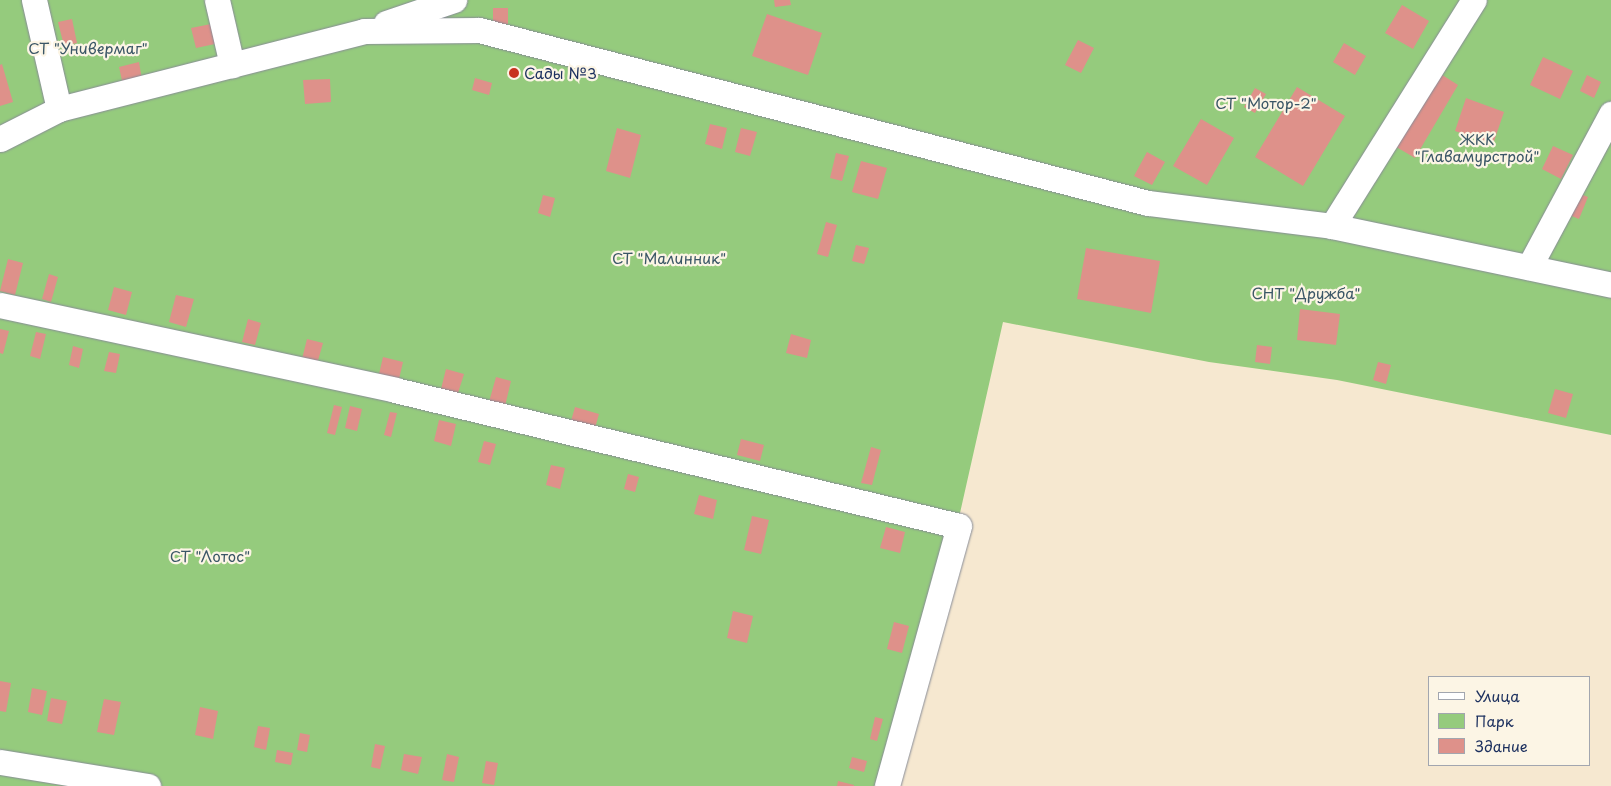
<!DOCTYPE html>
<html>
<head>
<meta charset="utf-8">
<style>
	body { margin:0 }
	#map { position:relative; width:1611px; height:786px; overflow:hidden; background:#f6e8d0; font-family:"Playpen Sans",sans-serif }
	div>[style] { position:absolute }
	[style*='--x'] { left:calc(var(--x)*1px); top:calc(var(--y)*1px); width:calc(var(--w)*1px); rotate:calc(var(--a)*1deg) }
	.green>* { inset:0; background:#95cb7d }
	.building>* { inset:0; background:#de918a }
	.roads { filter:drop-shadow(0 0 1px #888c97) drop-shadow(0 0 1px #888c97) }
	.minor>* { height:25px; margin:-12.5px; padding:0 12.5px; transform-origin:12.5px; border-radius:12.5px; background:#fff }
	.dots>* { width:14px; height:14px; translate:-50% -50%; box-sizing:border-box; border:2px solid #fcf5e5; border-radius:50% }
	span { translate:-50% -50%; white-space:nowrap; text-align:center; line-height:1.15; -webkit-text-stroke:4.5px #fcf5e5; paint-order:stroke }
	.park-label { font-size:15px; color:#3a5666 }
	.poi-label { font-size:15px; color:#1b2f5e }
	.left { translate:0 -50%; text-align:left }
	.legend { position:absolute; left:1428px; top:676px; width:162px; height:90px; box-sizing:border-box; background:#fcf5e5; border:1px solid #a2a6af; margin:0; padding:6px 9px; list-style:none; font-size:15px; color:#1b2f5e }
	.legend li { display:flex; align-items:center; gap:10px; height:25px }
	.legend b { width:25px; border:1px solid #a2a6af }
</style>
</head>
<body>
<div id="map">
	<div class="green">
		<div style="clip-path:polygon(0 0,1611px 0,1611px 435px,1337px 380px,1209px 362px,1003px 322px,960px 513px,964px 530px,897px 786px,0 786px)"></div>
	</div>
	<div class="building">
		<div style="clip-path:polygon(774px 0,790px 0,791px 5px,775px 7px)"></div>
		<div style="clip-path:polygon(1402px 5px,1429px 21px,1413px 49px,1385px 33px)"></div>
		<div style="clip-path:polygon(493px 8px,508px 8px,508px 24px,493px 24px)"></div>
		<div style="clip-path:polygon(767px 14px,822px 33px,808px 75px,752px 56px)"></div>
		<div style="clip-path:polygon(72px 19px,77px 43px,64px 46px,58px 22px)"></div>
		<div style="clip-path:polygon(211px 24px,215px 44px,196px 48px,191px 28px)"></div>
		<div style="clip-path:polygon(1078px 40px,1094px 48px,1081px 73px,1065px 65px)"></div>
		<div style="clip-path:polygon(1344px 43px,1366px 56px,1355px 75px,1333px 62px)"></div>
		<div style="clip-path:polygon(1543px 57px,1573px 71px,1560px 99px,1530px 85px)"></div>
		<div style="clip-path:polygon(139px 62px,142px 80px,123px 85px,119px 67px)"></div>
		<div style="clip-path:polygon(2px 64px,13px 102px,0 106px,0 65px)"></div>
		<div style="clip-path:polygon(1436px 71px,1458px 85px,1415px 158px,1393px 145px)"></div>
		<div style="clip-path:polygon(1587px 75px,1601px 82px,1594px 98px,1580px 91px)"></div>
		<div style="clip-path:polygon(475px 78px,492px 83px,489px 95px,472px 90px)"></div>
		<div style="clip-path:polygon(330px 79px,331px 102px,305px 104px,303px 80px)"></div>
		<div style="clip-path:polygon(1297px 87px,1345px 116px,1303px 186px,1255px 157px)"></div>
		<div style="clip-path:polygon(1255px 88px,1266px 94px,1255px 113px,1244px 107px)"></div>
		<div style="clip-path:polygon(1466px 98px,1504px 112px,1493px 144px,1455px 131px)"></div>
		<div style="clip-path:polygon(1201px 119px,1234px 138px,1207px 185px,1173px 166px)"></div>
		<div style="clip-path:polygon(710px 124px,727px 128px,722px 149px,705px 144px)"></div>
		<div style="clip-path:polygon(617px 128px,641px 135px,630px 178px,606px 171px)"></div>
		<div style="clip-path:polygon(741px 128px,757px 132px,750px 156px,735px 152px)"></div>
		<div style="clip-path:polygon(1553px 146px,1573px 155px,1561px 179px,1542px 169px)"></div>
		<div style="clip-path:polygon(1147px 152px,1165px 162px,1152px 185px,1134px 176px)"></div>
		<div style="clip-path:polygon(836px 153px,849px 156px,842px 181px,830px 178px)"></div>
		<div style="clip-path:polygon(861px 161px,887px 168px,878px 199px,852px 192px)"></div>
		<div style="clip-path:polygon(1573px 191px,1588px 197px,1579px 219px,1564px 213px)"></div>
		<div style="clip-path:polygon(543px 195px,555px 198px,550px 217px,538px 213px)"></div>
		<div style="clip-path:polygon(826px 222px,837px 225px,828px 257px,817px 254px)"></div>
		<div style="clip-path:polygon(856px 245px,869px 248px,864px 264px,852px 261px)"></div>
		<div style="clip-path:polygon(1086px 248px,1160px 261px,1151px 313px,1077px 299px)"></div>
		<div style="clip-path:polygon(8px 259px,23px 263px,15px 295px,0 291px)"></div>
		<div style="clip-path:polygon(49px 274px,58px 277px,51px 302px,42px 299px)"></div>
		<div style="clip-path:polygon(114px 287px,132px 292px,126px 315px,108px 310px)"></div>
		<div style="clip-path:polygon(176px 295px,194px 299px,186px 327px,169px 322px)"></div>
		<div style="clip-path:polygon(1300px 309px,1340px 314px,1336px 345px,1297px 340px)"></div>
		<div style="clip-path:polygon(248px 319px,261px 323px,255px 345px,242px 342px)"></div>
		<div style="clip-path:polygon(0 329px,9px 331px,3px 354px,0 353px)"></div>
		<div style="clip-path:polygon(36px 332px,46px 334px,40px 359px,30px 356px)"></div>
		<div style="clip-path:polygon(791px 334px,811px 340px,807px 358px,786px 353px)"></div>
		<div style="clip-path:polygon(307px 339px,323px 343px,317px 364px,302px 359px)"></div>
		<div style="clip-path:polygon(1257px 345px,1272px 347px,1270px 364px,1255px 362px)"></div>
		<div style="clip-path:polygon(73px 346px,83px 349px,79px 368px,69px 365px)"></div>
		<div style="clip-path:polygon(109px 352px,120px 354px,116px 373px,104px 371px)"></div>
		<div style="clip-path:polygon(383px 357px,403px 362px,399px 379px,379px 374px)"></div>
		<div style="clip-path:polygon(1378px 362px,1391px 365px,1386px 384px,1373px 380px)"></div>
		<div style="clip-path:polygon(446px 369px,464px 374px,458px 393px,441px 389px)"></div>
		<div style="clip-path:polygon(496px 377px,511px 381px,505px 406px,489px 402px)"></div>
		<div style="clip-path:polygon(1555px 389px,1573px 394px,1566px 418px,1548px 413px)"></div>
		<div style="clip-path:polygon(334px 405px,342px 407px,335px 435px,327px 433px)"></div>
		<div style="clip-path:polygon(350px 406px,362px 409px,357px 431px,345px 428px)"></div>
		<div style="clip-path:polygon(575px 407px,599px 414px,595px 428px,571px 421px)"></div>
		<div style="clip-path:polygon(390px 412px,397px 413px,391px 437px,384px 435px)"></div>
		<div style="clip-path:polygon(439px 420px,456px 424px,451px 446px,434px 441px)"></div>
		<div style="clip-path:polygon(741px 439px,764px 445px,760px 461px,737px 455px)"></div>
		<div style="clip-path:polygon(484px 441px,496px 444px,490px 465px,478px 462px)"></div>
		<div style="clip-path:polygon(871px 447px,881px 450px,872px 485px,861px 483px)"></div>
		<div style="clip-path:polygon(551px 465px,565px 468px,560px 489px,546px 485px)"></div>
		<div style="clip-path:polygon(628px 474px,639px 477px,635px 492px,624px 489px)"></div>
		<div style="clip-path:polygon(699px 495px,717px 500px,713px 519px,694px 514px)"></div>
		<div style="clip-path:polygon(752px 516px,769px 520px,761px 554px,744px 550px)"></div>
		<div style="clip-path:polygon(886px 527px,905px 532px,900px 553px,880px 548px)"></div>
		<div style="clip-path:polygon(733px 611px,753px 616px,747px 643px,727px 638px)"></div>
		<div style="clip-path:polygon(894px 622px,909px 626px,902px 653px,887px 649px)"></div>
		<div style="clip-path:polygon(0 681px,11px 683px,6px 712px,0 711px)"></div>
		<div style="clip-path:polygon(32px 688px,47px 691px,42px 715px,28px 712px)"></div>
		<div style="clip-path:polygon(51px 698px,67px 701px,62px 724px,47px 721px)"></div>
		<div style="clip-path:polygon(104px 699px,121px 702px,114px 735px,97px 732px)"></div>
		<div style="clip-path:polygon(200px 707px,218px 711px,213px 739px,195px 735px)"></div>
		<div style="clip-path:polygon(875px 717px,883px 719px,877px 741px,870px 739px)"></div>
		<div style="clip-path:polygon(258px 726px,270px 728px,266px 750px,254px 747px)"></div>
		<div style="clip-path:polygon(300px 733px,310px 735px,307px 752px,297px 750px)"></div>
		<div style="clip-path:polygon(375px 744px,385px 746px,380px 769px,371px 767px)"></div>
		<div style="clip-path:polygon(277px 750px,293px 753px,291px 765px,275px 762px)"></div>
		<div style="clip-path:polygon(404px 754px,422px 757px,418px 774px,401px 770px)"></div>
		<div style="clip-path:polygon(447px 754px,459px 757px,454px 782px,442px 780px)"></div>
		<div style="clip-path:polygon(852px 757px,867px 761px,864px 772px,849px 768px)"></div>
		<div style="clip-path:polygon(486px 761px,498px 763px,494px 785px,482px 783px)"></div>
		<div style="clip-path:polygon(838px 781px,854px 785px,854px 786px,837px 786px)"></div>
	</div>
	<div class="roads">
		<div class="minor">
			<div style="--x:34;--y:0;--w:112;--a:77.1"></div>
			<div style="--x:217;--y:0;--w:67;--a:77"></div>
			<div style="--x:386;--y:23;--w:72;--a:-18.7"></div>
			<div style="--x:0;--y:139;--w:66;--a:-27"></div>
			<div style="--x:59;--y:109;--w:315;--a:-14.3"></div>
			<div style="--x:364;--y:31;--w:115;--a:-0.5"></div>
			<div style="--x:479;--y:30;--w:691;--a:14.5"></div>
			<div style="--x:1148;--y:203;--w:185;--a:7.1"></div>
			<div style="--x:1332;--y:226;--w:285;--a:11.9"></div>
			<div style="--x:1332;--y:226;--w:267;--a:-57.9"></div>
			<div style="--x:1529;--y:267;--w:174;--a:-61.8"></div>
			<div style="--x:0;--y:305;--w:404;--a:12.1"></div>
			<div style="--x:395;--y:390;--w:580;--a:13.56"></div>
			<div style="--x:959;--y:526;--w:270;--a:105.5"></div>
			<div style="--x:0;--y:762;--w:150;--a:9.2"></div>
		</div>
	</div>
	<div class="dots">
		<div style="left:514px;top:73px;background:#c8321e"></div>
	</div>
	<div class="park-label">
		<span style="left:88px;top:48px">СТ "Универмаг"</span>
		<span style="left:1266px;top:103px">СТ "Мотор-2"</span>
		<span style="left:1477px;top:147px">ЖКК<br>"Главамурстрой"</span>
		<span style="left:669px;top:258px">СТ "Малинник"</span>
		<span style="left:1306px;top:293px">СНТ "Дружба"</span>
		<span style="left:210px;top:556px">СТ "Лотос"</span>
	</div>
	<div class="poi-label">
		<span class="left" style="left:524px;top:73px">Сады №3</span>
	</div>
	<ul class="legend">
	<li><b style="height:6px;background:#fff"></b>Улица</li>
	<li><b style="height:14px;background:#95cb7d"></b>Парк</li>
	<li><b style="height:14px;background:#de918a"></b>Здание</li>
	</ul>
</div>
</body>
</html>
